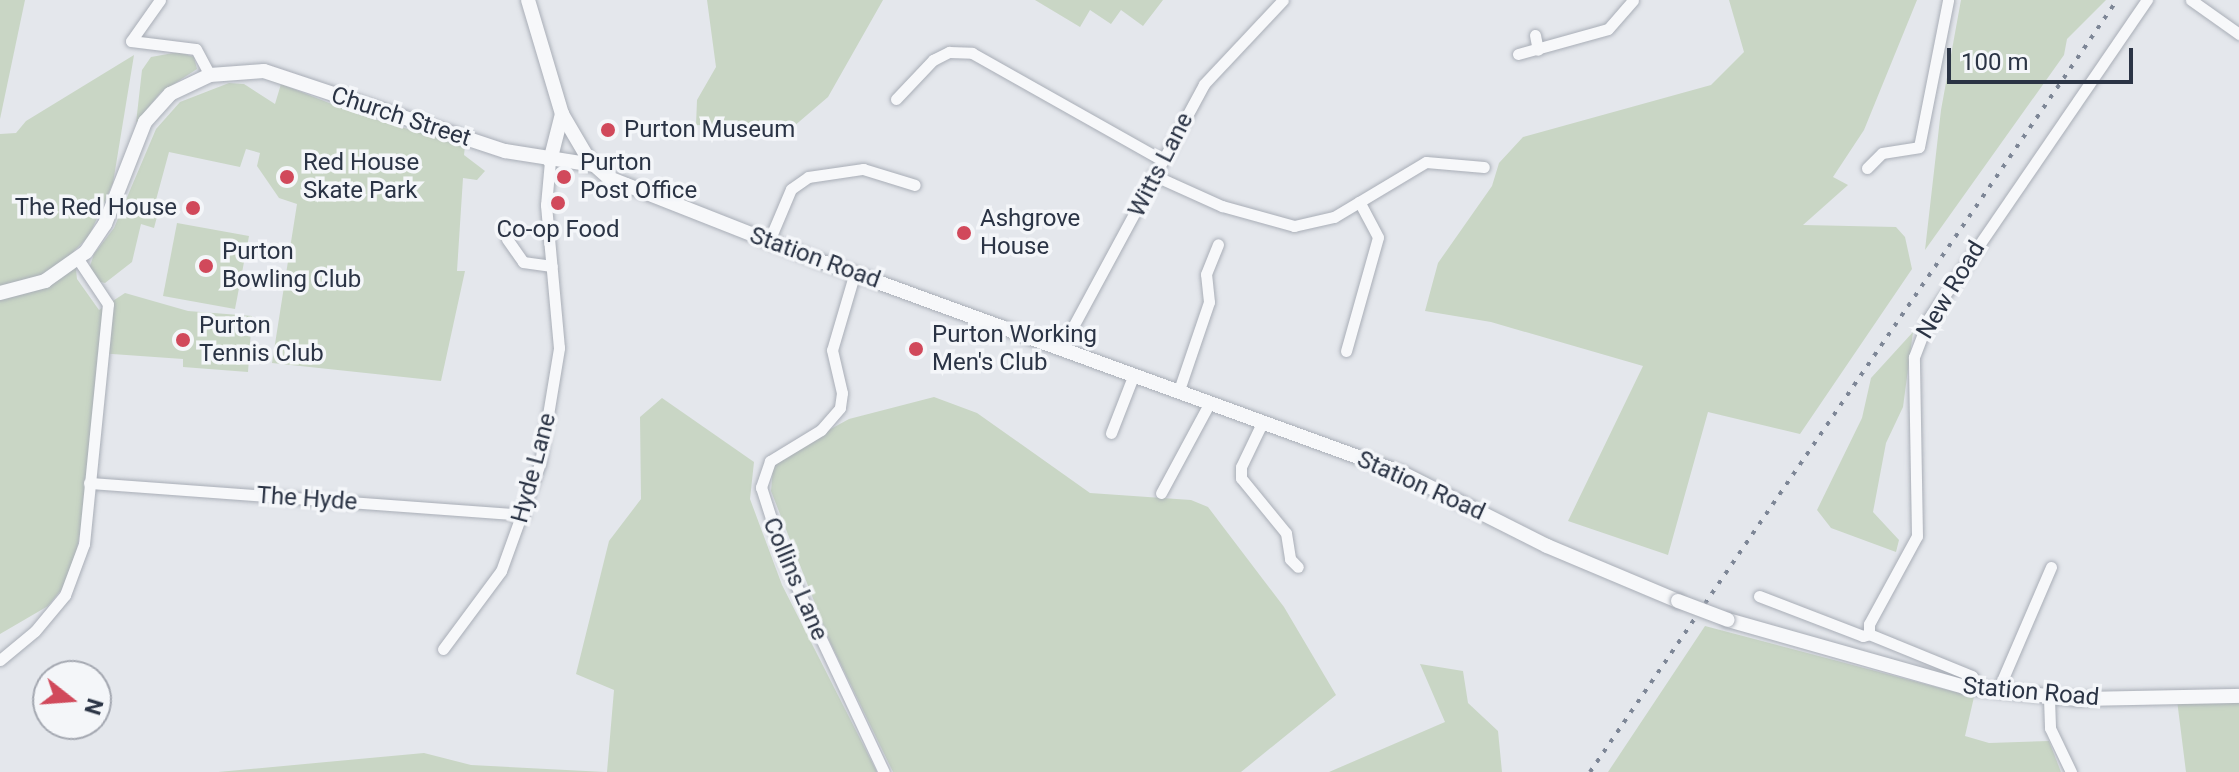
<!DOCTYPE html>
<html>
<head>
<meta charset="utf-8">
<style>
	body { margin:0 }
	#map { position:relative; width:2239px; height:772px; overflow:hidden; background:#e4e7ec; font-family:Roboto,sans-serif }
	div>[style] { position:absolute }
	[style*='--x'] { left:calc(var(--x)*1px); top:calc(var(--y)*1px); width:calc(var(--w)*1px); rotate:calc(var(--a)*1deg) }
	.green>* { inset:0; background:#c9d6c5 }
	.roads { filter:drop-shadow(0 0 2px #a9aeb7) drop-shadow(0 0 2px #a9aeb7) }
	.minor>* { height:11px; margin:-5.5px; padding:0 5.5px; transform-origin:5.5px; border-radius:5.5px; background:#f7f8fa }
	.tertiary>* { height:14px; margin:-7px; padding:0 7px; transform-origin:7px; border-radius:7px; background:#f7f8fa }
	.rail>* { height:4px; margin-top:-2px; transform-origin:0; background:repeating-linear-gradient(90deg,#7d8696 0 4px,transparent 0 12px) }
	.bridges { filter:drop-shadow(0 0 2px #a9aeb7) drop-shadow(0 0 2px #a9aeb7) }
	.tertiary-bridge>* { height:14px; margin:-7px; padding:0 7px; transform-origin:7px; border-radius:7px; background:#f7f8fa }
	.dots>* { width:22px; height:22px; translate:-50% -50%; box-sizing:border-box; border:4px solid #f4f6f9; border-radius:50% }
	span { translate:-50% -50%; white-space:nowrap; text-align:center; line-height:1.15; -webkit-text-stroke:7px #f4f6f9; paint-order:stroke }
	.street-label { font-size:24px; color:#2b3445 }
	.poi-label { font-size:24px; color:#2b3445 }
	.left { translate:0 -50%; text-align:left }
	.right { translate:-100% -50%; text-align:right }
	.north { position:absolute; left:32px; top:660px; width:80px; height:80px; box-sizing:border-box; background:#f4f6f9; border:2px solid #a4a8b1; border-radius:50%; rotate:107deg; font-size:22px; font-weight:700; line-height:32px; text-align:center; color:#2b3445 }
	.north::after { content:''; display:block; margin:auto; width:28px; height:36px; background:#d1495b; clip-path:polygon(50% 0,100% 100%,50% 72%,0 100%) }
	.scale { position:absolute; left:1947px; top:48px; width:186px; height:36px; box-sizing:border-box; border:4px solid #2b3445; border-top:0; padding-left:10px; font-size:24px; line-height:28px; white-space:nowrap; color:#2b3445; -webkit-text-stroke:6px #f4f6f9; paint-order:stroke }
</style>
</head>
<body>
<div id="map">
	<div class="green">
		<div style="clip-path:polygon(0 0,25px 0,0 119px)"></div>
		<div style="clip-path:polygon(707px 0,883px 0,828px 97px,793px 127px,696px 125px,697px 100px,716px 67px)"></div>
		<div style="clip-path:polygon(1035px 0,1163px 0,1143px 26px,1121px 10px,1111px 24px,1090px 10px,1080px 27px)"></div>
		<div style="clip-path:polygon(1729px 0,1917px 0,1864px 130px,1833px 177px,1848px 185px,1803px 225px,1896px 227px,1905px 237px,1912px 269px,1800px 434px,1708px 412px,1668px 555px,1568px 521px,1643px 366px,1491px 322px,1425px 311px,1438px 263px,1492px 186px,1499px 163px,1523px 137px,1711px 85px,1744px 52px)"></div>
		<div style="clip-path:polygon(1961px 0,2106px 0,2067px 39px,2064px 55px,1925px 250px,1941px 110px)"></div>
		<div style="clip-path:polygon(179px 52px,194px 57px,197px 69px,160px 93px,136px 123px,142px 70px,151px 57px)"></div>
		<div style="clip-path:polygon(134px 55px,113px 183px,89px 236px,74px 251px,77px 279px,99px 310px,125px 293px,188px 311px,252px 316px,248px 372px,183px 367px,183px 359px,98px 353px,83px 518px,71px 578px,48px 606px,0 634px,0 134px,16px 133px,26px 121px)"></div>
		<div style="clip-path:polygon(229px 83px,244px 84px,275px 104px,281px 84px,357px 114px,465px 146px,464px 155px,485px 171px,477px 180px,463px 178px,457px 271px,465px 271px,441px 381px,272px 363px,297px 204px,279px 198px,257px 166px,260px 153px,246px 149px,240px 167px,169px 152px,153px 211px,158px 213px,154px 228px,141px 224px,132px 262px,105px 283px,96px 281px,90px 266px,94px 254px,114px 228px,156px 129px,180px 102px)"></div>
		<div style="clip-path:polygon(177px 223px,249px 236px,235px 309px,163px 296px)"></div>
		<div style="clip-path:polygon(1913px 332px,1903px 407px,1886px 443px,1873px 512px,1899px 540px,1896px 552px,1831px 528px,1817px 510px,1862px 418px,1871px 378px)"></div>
		<div style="clip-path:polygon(934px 397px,977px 413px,1090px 493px,1191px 500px,1208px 507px,1284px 607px,1336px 695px,1241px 772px,893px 772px,830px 642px,771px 491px,773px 468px,787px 453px,849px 419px)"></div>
		<div style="clip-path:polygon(662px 398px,754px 462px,750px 499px,782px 585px,877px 772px,607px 772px,614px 690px,576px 674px,609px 541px,641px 499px,640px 417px)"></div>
		<div style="clip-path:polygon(1705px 626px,1974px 697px,1965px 736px,1989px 743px,2049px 741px,2061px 772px,1608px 772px)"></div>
		<div style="clip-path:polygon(1420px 664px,1463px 671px,1468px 703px,1498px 731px,1502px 772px,1329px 772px,1445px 722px)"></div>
		<div style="clip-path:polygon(2177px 700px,2239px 701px,2239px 772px,2186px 772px)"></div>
		<div style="clip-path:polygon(424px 753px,471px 765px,605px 772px,218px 772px)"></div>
	</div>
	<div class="roads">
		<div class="minor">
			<div style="--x:160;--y:0;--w:50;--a:125.3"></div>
			<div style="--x:131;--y:41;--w:65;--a:7"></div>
			<div style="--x:196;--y:49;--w:30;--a:62"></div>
			<div style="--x:2191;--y:0;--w:59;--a:35.3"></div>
			<div style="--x:1535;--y:35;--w:15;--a:79"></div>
			<div style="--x:1518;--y:54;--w:93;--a:-15.5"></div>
			<div style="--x:1608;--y:29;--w:38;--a:-49"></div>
			<div style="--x:896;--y:99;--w:54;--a:-46.5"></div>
			<div style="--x:933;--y:60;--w:18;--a:-27"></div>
			<div style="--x:949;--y:52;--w:23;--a:2"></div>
			<div style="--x:972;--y:53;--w:216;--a:29.4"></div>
			<div style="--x:1867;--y:168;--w:21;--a:-45"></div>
			<div style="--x:1882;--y:153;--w:37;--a:-9"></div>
			<div style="--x:1919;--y:147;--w:150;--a:-78.8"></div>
			<div style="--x:1153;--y:175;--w:76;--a:24.2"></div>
			<div style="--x:1222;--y:206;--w:75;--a:15.5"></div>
			<div style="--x:1294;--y:226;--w:41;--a:-12.7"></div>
			<div style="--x:1334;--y:217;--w:107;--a:-30.9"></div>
			<div style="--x:1426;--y:162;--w:58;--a:4.9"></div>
			<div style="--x:507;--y:239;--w:28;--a:55"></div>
			<div style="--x:523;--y:262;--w:29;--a:8"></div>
			<div style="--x:769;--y:241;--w:56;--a:-67.1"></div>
			<div style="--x:791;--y:189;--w:21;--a:-35"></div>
			<div style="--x:808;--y:177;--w:56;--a:-8.3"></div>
			<div style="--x:863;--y:169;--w:54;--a:17.1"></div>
			<div style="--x:855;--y:272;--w:81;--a:106.4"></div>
			<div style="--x:832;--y:350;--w:44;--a:76.9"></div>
			<div style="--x:842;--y:393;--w:15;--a:98"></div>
			<div style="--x:840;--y:408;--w:29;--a:131"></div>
			<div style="--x:821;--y:430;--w:60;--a:148.7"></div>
			<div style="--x:770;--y:461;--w:28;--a:109"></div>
			<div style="--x:761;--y:487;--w:79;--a:72.3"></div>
			<div style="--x:785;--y:562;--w:232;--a:64.8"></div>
			<div style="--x:1062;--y:347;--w:299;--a:-61.6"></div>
			<div style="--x:1204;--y:84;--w:115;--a:-46.8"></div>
			<div style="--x:1346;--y:351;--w:118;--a:-74.3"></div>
			<div style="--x:1378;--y:237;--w:40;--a:-118"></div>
			<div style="--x:1179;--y:390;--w:93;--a:-71.2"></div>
			<div style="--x:1209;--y:302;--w:28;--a:-96"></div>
			<div style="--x:1206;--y:274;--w:32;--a:-68"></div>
			<div style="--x:1263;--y:421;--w:51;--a:115.6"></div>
			<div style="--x:1241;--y:467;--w:11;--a:90"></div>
			<div style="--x:1241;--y:478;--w:71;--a:50.7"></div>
			<div style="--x:1286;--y:533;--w:26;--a:81"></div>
			<div style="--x:1290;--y:559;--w:11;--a:45"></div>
			<div style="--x:1111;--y:433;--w:63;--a:-68.7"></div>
			<div style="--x:89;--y:483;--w:436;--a:4.2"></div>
			<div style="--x:1161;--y:493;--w:103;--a:-61.7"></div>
			<div style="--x:1759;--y:596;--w:111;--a:21"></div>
			<div style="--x:1863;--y:636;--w:6;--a:-18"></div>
			<div style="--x:443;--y:649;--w:97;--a:-53.4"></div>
			<div style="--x:501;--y:571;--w:115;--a:-70.1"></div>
			<div style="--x:540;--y:463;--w:117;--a:-80.6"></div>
			<div style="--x:559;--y:348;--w:144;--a:-95.2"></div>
			<div style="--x:546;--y:205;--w:44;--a:-84.8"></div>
			<div style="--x:0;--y:660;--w:45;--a:-39.6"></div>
			<div style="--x:35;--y:631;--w:47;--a:-50.2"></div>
			<div style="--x:65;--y:595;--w:54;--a:-69.6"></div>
			<div style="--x:84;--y:544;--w:241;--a:-84.3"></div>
			<div style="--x:108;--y:304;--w:54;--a:-123.7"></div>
			<div style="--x:1978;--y:688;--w:13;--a:-117"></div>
			<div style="--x:1972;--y:676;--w:111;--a:-157.8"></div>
			<div style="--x:1869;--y:634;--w:10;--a:-90"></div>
			<div style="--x:1869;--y:624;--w:100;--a:-61.4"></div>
			<div style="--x:1917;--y:536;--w:179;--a:-91"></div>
			<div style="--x:1914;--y:357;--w:42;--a:-69"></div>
			<div style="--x:1929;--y:318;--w:386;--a:-55.6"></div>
			<div style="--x:1998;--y:690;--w:134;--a:-66.7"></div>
			<div style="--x:2049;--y:698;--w:30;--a:88"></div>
			<div style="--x:2050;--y:728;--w:49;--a:64.5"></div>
		</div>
		<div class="tertiary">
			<div style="--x:528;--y:0;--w:119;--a:73.4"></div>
			<div style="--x:562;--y:114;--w:53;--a:59.6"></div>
			<div style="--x:589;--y:160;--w:27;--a:42"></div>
			<div style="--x:609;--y:178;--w:224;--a:21.5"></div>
			<div style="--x:817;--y:260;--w:623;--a:20.01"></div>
			<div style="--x:1402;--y:473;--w:162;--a:26.7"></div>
			<div style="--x:1547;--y:546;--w:142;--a:22.8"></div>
			<div style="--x:550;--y:161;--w:49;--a:-75.7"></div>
			<div style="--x:0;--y:293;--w:47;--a:-14.9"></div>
			<div style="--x:45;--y:281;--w:50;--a:-35.3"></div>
			<div style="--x:86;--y:252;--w:34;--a:-56"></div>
			<div style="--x:105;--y:224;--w:110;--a:-68.6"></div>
			<div style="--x:145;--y:122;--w:38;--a:-48"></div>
			<div style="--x:170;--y:94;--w:44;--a:-25.4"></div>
			<div style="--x:210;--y:75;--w:54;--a:-4.2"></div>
			<div style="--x:264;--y:71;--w:254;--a:18.4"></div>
			<div style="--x:505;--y:151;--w:89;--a:9"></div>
			<div style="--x:1728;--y:620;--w:245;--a:15.8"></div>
			<div style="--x:1964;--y:687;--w:114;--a:6.1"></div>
			<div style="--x:2077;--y:699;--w:162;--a:-1.1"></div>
		</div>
	</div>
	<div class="rail">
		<div style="--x:1590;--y:772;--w:935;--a:-55.68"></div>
	</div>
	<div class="bridges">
		<div class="tertiary-bridge">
			<div style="--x:1678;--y:601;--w:53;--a:20.8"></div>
		</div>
	</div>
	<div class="dots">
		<div style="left:608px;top:130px;background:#d1495b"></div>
		<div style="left:287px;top:177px;background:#d1495b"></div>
		<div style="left:564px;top:177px;background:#d1495b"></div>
		<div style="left:558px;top:203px;background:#d1495b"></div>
		<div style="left:193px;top:208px;background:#d1495b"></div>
		<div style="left:964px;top:233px;background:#d1495b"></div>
		<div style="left:206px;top:266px;background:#d1495b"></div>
		<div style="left:183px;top:340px;background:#d1495b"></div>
		<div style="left:916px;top:349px;background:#d1495b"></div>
	</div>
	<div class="street-label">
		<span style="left:401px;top:117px;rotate:18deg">Church Street</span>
		<span style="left:1161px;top:165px;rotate:-63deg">Witts Lane</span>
		<span style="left:815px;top:258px;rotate:20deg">Station Road</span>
		<span style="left:1951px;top:290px;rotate:-59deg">New Road</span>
		<span style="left:534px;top:468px;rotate:-75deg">Hyde Lane</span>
		<span style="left:1421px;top:486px;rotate:24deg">Station Road</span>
		<span style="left:307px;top:499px;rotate:4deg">The Hyde</span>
		<span style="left:795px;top:579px;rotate:67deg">Collins Lane</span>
		<span style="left:2031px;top:692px;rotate:5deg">Station Road</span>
	</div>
	<div class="poi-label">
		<span class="left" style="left:624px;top:130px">Purton Museum</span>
		<span class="left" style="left:303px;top:177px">Red House<br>Skate Park</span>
		<span class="left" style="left:580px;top:177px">Purton<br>Post Office</span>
		<span class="right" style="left:177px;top:208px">The Red House</span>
		<span class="left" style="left:980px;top:233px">Ashgrove<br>House</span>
		<span style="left:558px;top:230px">Co-op Food</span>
		<span class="left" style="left:222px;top:266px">Purton<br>Bowling Club</span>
		<span class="left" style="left:199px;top:340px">Purton<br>Tennis Club</span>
		<span class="left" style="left:932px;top:349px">Purton Working<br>Men's Club</span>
	</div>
	<div class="north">N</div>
	<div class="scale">100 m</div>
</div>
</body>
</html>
